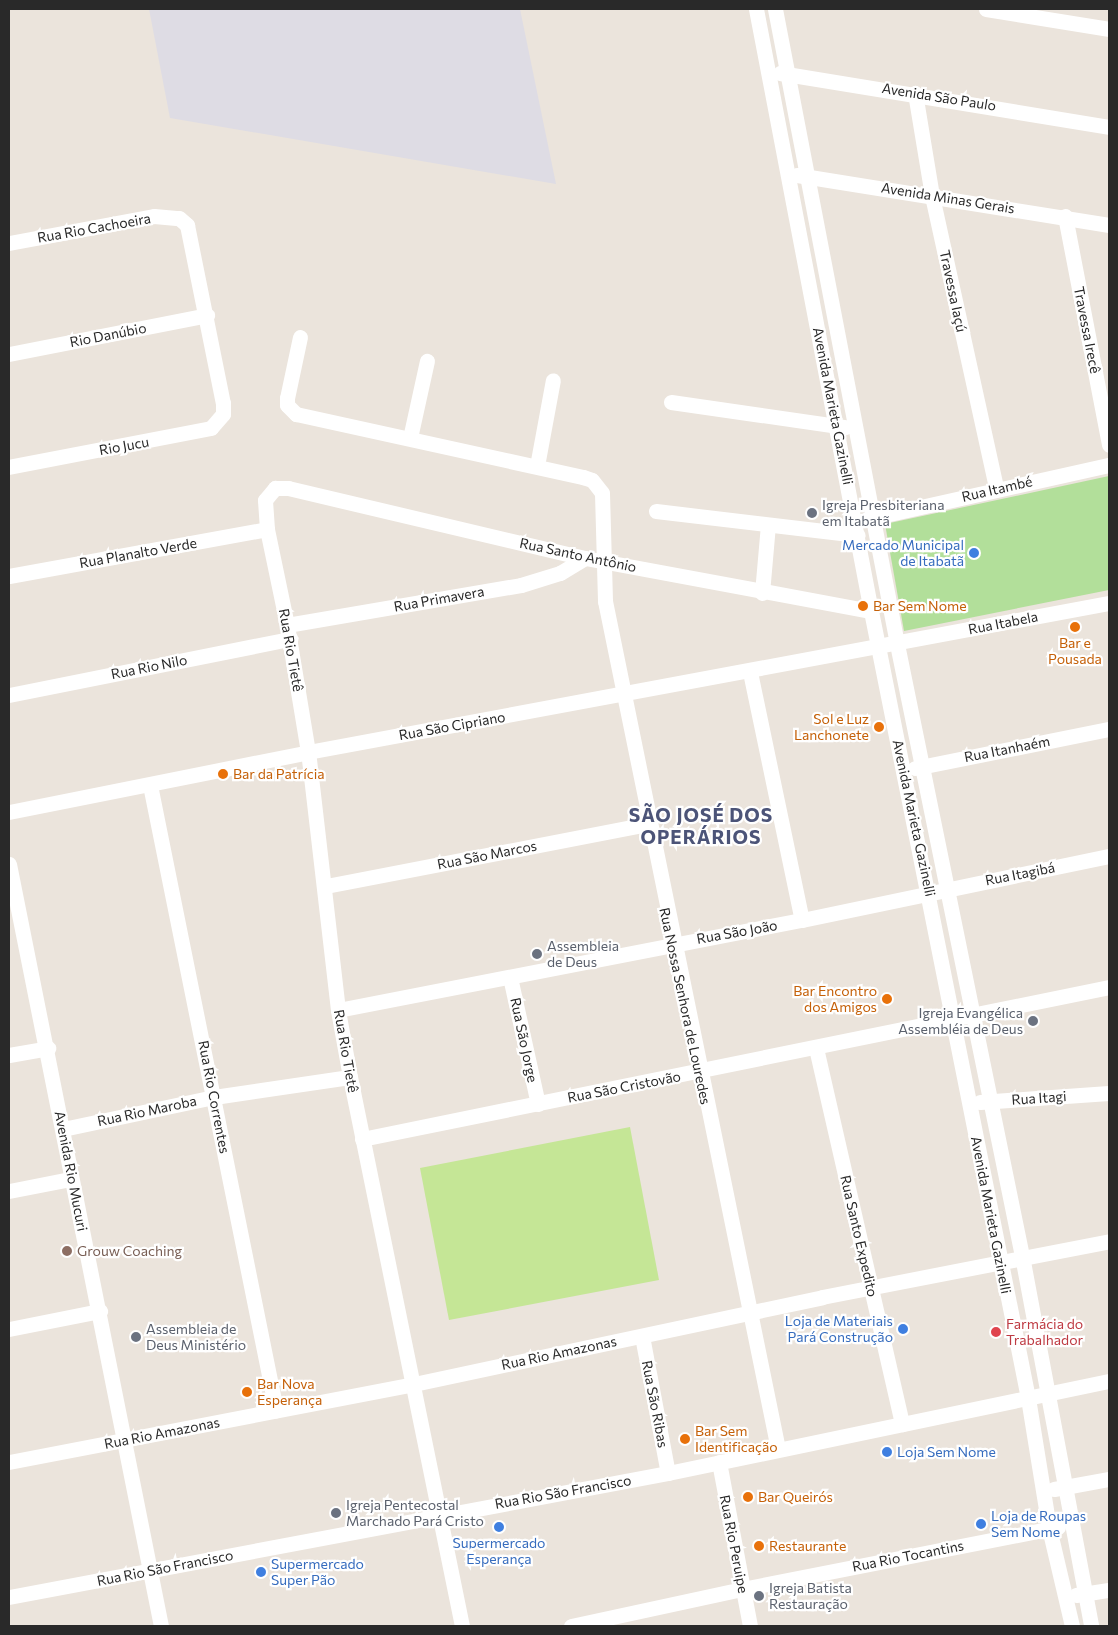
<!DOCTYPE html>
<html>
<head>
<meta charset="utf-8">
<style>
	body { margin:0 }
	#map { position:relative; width:1118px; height:1635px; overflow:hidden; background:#ebe4dc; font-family:Commissioner,sans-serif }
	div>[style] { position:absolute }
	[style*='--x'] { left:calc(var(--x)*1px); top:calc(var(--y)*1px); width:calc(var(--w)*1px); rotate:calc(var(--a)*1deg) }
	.industrial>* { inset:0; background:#dedce4 }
	.green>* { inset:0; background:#b2df9a }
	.pitch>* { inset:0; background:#c5e696 }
	.minor>* { height:15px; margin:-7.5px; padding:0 7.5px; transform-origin:7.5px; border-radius:7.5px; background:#fff }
	.dots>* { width:14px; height:14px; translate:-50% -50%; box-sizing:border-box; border:2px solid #fff; border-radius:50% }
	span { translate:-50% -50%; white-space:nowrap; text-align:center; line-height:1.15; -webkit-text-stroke:4.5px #fff; paint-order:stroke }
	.street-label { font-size:14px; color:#292929 }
	.worship-label { font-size:14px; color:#5b616d }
	.left { translate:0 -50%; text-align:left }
	.right { translate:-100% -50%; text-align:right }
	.shop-label { font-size:14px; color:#366cbe }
	.food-label { font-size:14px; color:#c56008 }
	.education-label { font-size:14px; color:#785e54 }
	.health-label { font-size:14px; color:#be3a42 }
	.district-label { font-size:19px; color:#4c5478; font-weight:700; letter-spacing:1px }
	.frame { position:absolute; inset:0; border:10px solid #292929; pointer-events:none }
</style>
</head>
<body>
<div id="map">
	<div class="industrial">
		<div style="clip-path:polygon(149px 9px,520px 9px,556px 184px,170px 118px)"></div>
	</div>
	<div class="green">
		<div style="clip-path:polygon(1109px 476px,1109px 590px,904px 631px,885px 524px)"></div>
	</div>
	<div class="pitch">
		<div style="clip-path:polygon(630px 1127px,659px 1280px,449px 1320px,420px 1168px)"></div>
	</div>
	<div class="minor">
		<div style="--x:756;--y:9;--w:613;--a:79.19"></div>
		<div style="--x:871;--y:611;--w:803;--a:78.72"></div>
		<div style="--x:1028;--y:1398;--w:132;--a:80.8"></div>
		<div style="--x:1049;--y:1528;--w:101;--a:76.8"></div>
		<div style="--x:775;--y:9;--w:647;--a:79.12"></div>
		<div style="--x:897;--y:644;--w:625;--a:78.46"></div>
		<div style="--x:1022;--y:1256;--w:376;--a:79.4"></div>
		<div style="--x:986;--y:9;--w:125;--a:9.2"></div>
		<div style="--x:780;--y:73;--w:333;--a:9.3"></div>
		<div style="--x:915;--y:93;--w:104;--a:80.6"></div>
		<div style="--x:932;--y:196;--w:299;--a:77.6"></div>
		<div style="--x:797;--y:175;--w:316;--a:9.1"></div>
		<div style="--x:1065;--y:216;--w:233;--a:79.1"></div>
		<div style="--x:9;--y:243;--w:147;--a:-10.5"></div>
		<div style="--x:154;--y:216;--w:25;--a:5"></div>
		<div style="--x:179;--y:218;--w:11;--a:41"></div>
		<div style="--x:187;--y:225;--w:182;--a:78.6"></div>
		<div style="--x:223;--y:403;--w:11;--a:90"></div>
		<div style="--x:223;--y:414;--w:18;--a:131"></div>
		<div style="--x:211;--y:428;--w:206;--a:169.1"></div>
		<div style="--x:300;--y:337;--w:62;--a:102"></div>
		<div style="--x:287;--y:398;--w:7;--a:90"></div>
		<div style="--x:287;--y:405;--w:13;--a:45"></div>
		<div style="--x:296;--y:414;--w:294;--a:12.4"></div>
		<div style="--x:583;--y:477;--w:9;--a:18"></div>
		<div style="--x:592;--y:480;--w:16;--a:52"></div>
		<div style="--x:602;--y:493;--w:108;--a:88.4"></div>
		<div style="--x:605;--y:601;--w:865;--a:78.47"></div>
		<div style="--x:9;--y:354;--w:202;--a:-11.1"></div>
		<div style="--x:671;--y:402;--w:176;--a:8.2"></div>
		<div style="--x:410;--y:438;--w:79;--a:-77.6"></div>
		<div style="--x:537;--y:466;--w:87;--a:-79.5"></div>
		<div style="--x:656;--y:511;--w:203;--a:6.8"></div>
		<div style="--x:867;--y:519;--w:248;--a:-12.6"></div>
		<div style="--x:9;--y:576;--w:262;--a:-10.3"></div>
		<div style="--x:762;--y:593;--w:68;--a:-85"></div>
		<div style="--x:287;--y:625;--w:237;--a:-9.7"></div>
		<div style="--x:521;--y:585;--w:41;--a:-17.1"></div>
		<div style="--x:560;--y:573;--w:29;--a:-31"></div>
		<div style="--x:750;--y:672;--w:253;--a:78.2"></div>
		<div style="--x:9;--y:695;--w:287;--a:-11.3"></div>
		<div style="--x:915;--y:768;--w:198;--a:-11.4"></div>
		<div style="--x:150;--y:785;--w:638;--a:78.6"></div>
		<div style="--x:9;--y:812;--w:305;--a:-11.3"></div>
		<div style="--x:308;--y:752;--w:815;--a:-10.54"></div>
		<div style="--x:9;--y:864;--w:777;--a:78.72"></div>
		<div style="--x:326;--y:886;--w:328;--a:-10.9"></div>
		<div style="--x:510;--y:977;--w:130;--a:77.6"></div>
		<div style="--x:338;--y:1010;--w:473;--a:-11"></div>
		<div style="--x:802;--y:920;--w:314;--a:-11.8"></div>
		<div style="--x:816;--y:1048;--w:386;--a:77.1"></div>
		<div style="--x:9;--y:1055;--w:40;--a:-10"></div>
		<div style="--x:980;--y:1102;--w:129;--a:-4"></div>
		<div style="--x:63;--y:1129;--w:154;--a:-12"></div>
		<div style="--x:214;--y:1097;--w:137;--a:-8.4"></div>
		<div style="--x:362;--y:1139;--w:762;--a:-11.5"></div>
		<div style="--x:9;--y:1191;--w:63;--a:-11"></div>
		<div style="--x:9;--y:1329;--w:93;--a:-11.2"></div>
		<div style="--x:642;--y:1336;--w:139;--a:79.3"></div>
		<div style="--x:9;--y:1462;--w:412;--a:-10.9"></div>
		<div style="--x:414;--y:1384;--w:417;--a:-12"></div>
		<div style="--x:822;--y:1297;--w:292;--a:-11"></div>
		<div style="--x:719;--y:1462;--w:167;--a:79.3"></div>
		<div style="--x:1054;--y:1489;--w:56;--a:-10.3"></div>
		<div style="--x:1076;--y:1595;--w:33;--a:-9"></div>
		<div style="--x:9;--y:1597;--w:671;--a:-10.66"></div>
		<div style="--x:668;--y:1473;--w:450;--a:-11.8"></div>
		<div style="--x:462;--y:1626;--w:560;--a:-101.53"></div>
		<div style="--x:350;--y:1077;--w:68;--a:-100.2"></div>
		<div style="--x:338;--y:1010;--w:260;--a:-96.6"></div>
		<div style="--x:308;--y:752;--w:129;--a:-99.4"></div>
		<div style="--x:287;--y:625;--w:98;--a:-101.8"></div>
		<div style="--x:267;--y:529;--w:29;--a:-94"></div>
		<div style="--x:265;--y:500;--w:16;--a:-50"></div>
		<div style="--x:275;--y:488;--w:13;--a:0"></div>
		<div style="--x:288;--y:488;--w:305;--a:13.3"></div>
		<div style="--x:585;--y:558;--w:291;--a:10.5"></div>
		<div style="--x:571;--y:1626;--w:175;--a:-12.2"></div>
		<div style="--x:742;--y:1589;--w:322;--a:-11.1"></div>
	</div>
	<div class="dots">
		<div style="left:812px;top:513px;background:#6b7280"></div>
		<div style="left:974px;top:553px;background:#3f7fe0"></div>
		<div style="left:863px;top:606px;background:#e8710a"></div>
		<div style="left:1075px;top:627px;background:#e8710a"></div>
		<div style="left:879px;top:727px;background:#e8710a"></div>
		<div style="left:223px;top:774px;background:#e8710a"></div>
		<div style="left:537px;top:954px;background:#6b7280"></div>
		<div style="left:887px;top:999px;background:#e8710a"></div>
		<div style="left:1033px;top:1021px;background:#6b7280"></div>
		<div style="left:67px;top:1251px;background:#8d6e63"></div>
		<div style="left:903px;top:1329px;background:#3f7fe0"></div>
		<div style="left:996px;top:1332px;background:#e0444e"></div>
		<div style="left:136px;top:1337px;background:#6b7280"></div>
		<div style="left:247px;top:1392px;background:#e8710a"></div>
		<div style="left:685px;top:1439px;background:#e8710a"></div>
		<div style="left:887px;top:1452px;background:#3f7fe0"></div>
		<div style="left:748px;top:1497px;background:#e8710a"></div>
		<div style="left:336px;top:1513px;background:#6b7280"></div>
		<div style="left:981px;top:1524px;background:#3f7fe0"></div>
		<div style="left:499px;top:1527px;background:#3f7fe0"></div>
		<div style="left:759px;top:1546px;background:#e8710a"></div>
		<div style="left:261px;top:1572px;background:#3f7fe0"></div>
		<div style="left:759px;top:1596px;background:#6b7280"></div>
	</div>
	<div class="street-label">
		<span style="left:939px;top:97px;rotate:9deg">Avenida São Paulo</span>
		<span style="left:948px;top:198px;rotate:9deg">Avenida Minas Gerais</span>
		<span style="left:94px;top:228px;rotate:-10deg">Rua Rio Cachoeira</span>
		<span style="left:953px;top:291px;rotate:78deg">Travessa Iaçú</span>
		<span style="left:1087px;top:330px;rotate:79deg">Travessa Irecê</span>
		<span style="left:108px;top:335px;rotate:-11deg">Rio Danúbio</span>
		<span style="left:833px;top:406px;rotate:79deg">Avenida Marieta Gazinelli</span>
		<span style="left:124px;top:446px;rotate:-10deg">Rio Jucu</span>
		<span style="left:997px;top:489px;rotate:-13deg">Rua Itambé</span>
		<span style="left:138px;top:553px;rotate:-10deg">Rua Planalto Verde</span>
		<span style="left:578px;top:555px;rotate:12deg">Rua Santo Antônio</span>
		<span style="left:439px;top:599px;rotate:-10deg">Rua Primavera</span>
		<span style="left:1003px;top:623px;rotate:-11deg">Rua Itabela</span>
		<span style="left:291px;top:650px;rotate:80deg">Rua Rio Tietê</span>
		<span style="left:149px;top:667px;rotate:-11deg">Rua Rio Nilo</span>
		<span style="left:452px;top:726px;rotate:-10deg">Rua São Cipriano</span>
		<span style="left:1007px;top:749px;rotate:-11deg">Rua Itanhaém</span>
		<span style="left:914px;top:818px;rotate:78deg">Avenida Marieta Gazinelli</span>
		<span style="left:487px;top:855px;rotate:-11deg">Rua São Marcos</span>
		<span style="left:1020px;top:874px;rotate:-11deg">Rua Itagibá</span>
		<span style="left:737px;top:932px;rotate:-10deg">Rua São João</span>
		<span style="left:685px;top:1006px;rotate:78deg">Rua Nossa Senhora de Louredes</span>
		<span style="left:524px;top:1040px;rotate:78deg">Rua São Jorge</span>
		<span style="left:346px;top:1051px;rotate:80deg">Rua Rio Tietê</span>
		<span style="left:624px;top:1087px;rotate:-11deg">Rua São Cristovão</span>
		<span style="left:214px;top:1097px;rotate:79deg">Rua Rio Correntes</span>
		<span style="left:1039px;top:1098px;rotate:-4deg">Rua Itagi</span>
		<span style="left:147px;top:1111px;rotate:-12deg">Rua Rio Maroba</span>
		<span style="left:71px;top:1171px;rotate:79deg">Avenida Rio Mucuri</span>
		<span style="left:991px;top:1215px;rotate:79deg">Avenida Marieta Gazinelli</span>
		<span style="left:859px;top:1236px;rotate:77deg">Rua Santo Expedito</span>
		<span style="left:559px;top:1353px;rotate:-12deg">Rua Rio Amazonas</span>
		<span style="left:655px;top:1404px;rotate:79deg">Rua São Ribas</span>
		<span style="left:162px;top:1433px;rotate:-11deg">Rua Rio Amazonas</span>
		<span style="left:563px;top:1492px;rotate:-10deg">Rua Rio São Francisco</span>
		<span style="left:734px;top:1544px;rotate:79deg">Rua Rio Peruipe</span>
		<span style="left:908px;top:1556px;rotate:-11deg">Rua Rio Tocantins</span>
		<span style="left:165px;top:1568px;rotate:-11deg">Rua Rio São Francisco</span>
	</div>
	<div class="worship-label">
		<span class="left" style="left:822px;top:513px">Igreja Presbiteriana<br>em Itabatã</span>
		<span class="left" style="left:547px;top:954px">Assembleia<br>de Deus</span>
		<span class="right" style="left:1023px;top:1021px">Igreja Evangélica<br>Assembléia de Deus</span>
		<span class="left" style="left:146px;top:1337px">Assembleia de<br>Deus Ministério</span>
		<span class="left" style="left:346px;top:1513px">Igreja Pentecostal<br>Marchado Pará Cristo</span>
		<span class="left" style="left:769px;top:1596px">Igreja Batista<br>Restauração</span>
	</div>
	<div class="shop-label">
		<span class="right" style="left:964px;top:553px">Mercado Municipal<br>de Itabatã</span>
		<span class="right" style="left:893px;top:1329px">Loja de Materiais<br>Pará Construção</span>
		<span class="left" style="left:897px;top:1452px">Loja Sem Nome</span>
		<span class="left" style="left:991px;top:1524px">Loja de Roupas<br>Sem Nome</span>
		<span style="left:499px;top:1551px">Supermercado<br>Esperança</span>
		<span class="left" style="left:271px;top:1572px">Supermercado<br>Super Pão</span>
	</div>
	<div class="food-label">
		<span class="left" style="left:873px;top:606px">Bar Sem Nome</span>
		<span style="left:1075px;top:651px">Bar e<br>Pousada</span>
		<span class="right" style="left:869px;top:727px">Sol e Luz<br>Lanchonete</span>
		<span class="left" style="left:233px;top:774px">Bar da Patrícia</span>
		<span class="right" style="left:877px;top:999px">Bar Encontro<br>dos Amigos</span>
		<span class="left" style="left:257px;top:1392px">Bar Nova<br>Esperança</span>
		<span class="left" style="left:695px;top:1439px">Bar Sem<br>Identificação</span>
		<span class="left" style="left:758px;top:1497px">Bar Queirós</span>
		<span class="left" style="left:769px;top:1546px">Restaurante</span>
	</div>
	<div class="education-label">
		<span class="left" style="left:77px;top:1251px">Grouw Coaching</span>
	</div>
	<div class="health-label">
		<span class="left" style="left:1006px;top:1332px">Farmácia do<br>Trabalhador</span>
	</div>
	<div class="district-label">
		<span style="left:701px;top:826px">SÃO JOSÉ DOS<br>OPERÁRIOS</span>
	</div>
	<div class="frame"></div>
</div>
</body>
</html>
